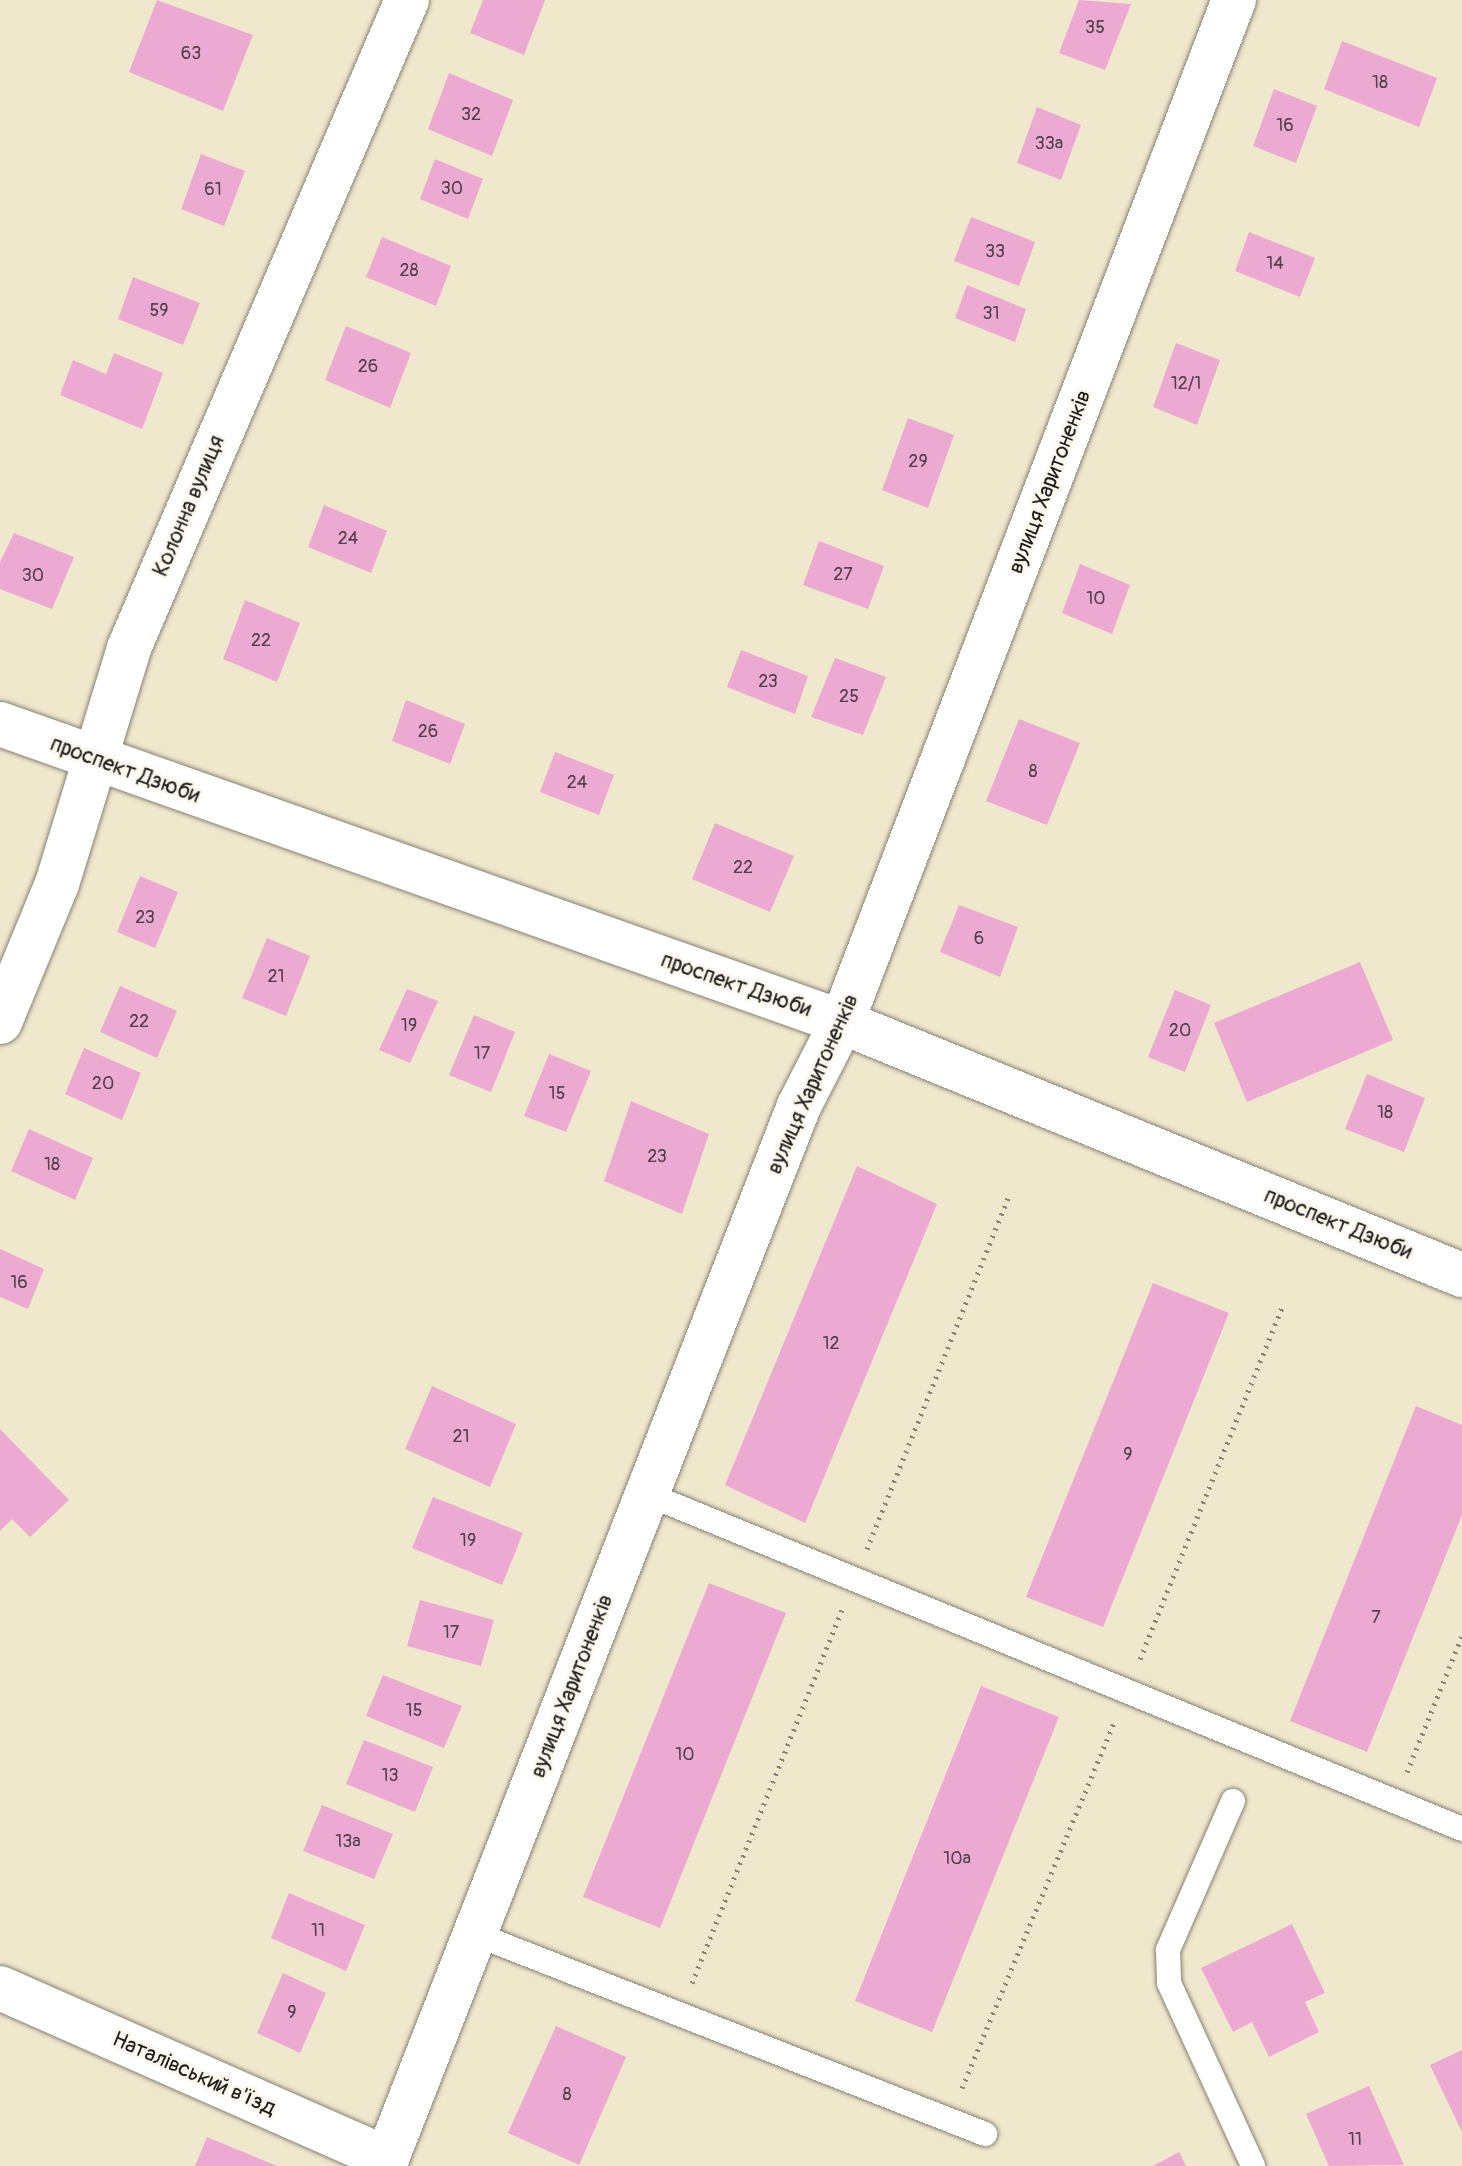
<!DOCTYPE html>
<html>
<head>
<meta charset="utf-8">
<style>
	body { margin:0 }
	#map { position:relative; width:1462px; height:2166px; overflow:hidden; background:#f0e8cd; font-family:Pangolin,sans-serif }
	div>[style] { position:absolute }
	[style*='--x'] { left:calc(var(--x)*1px); top:calc(var(--y)*1px); width:calc(var(--w)*1px); rotate:calc(var(--a)*1deg) }
	.building>* { inset:0; background:#ecaad3 }
	.path>* { height:5px; margin-top:-2.5px; transform-origin:0; background:repeating-linear-gradient(90deg,#868274 0 2px,transparent 0 8px) }
	.roads { filter:drop-shadow(0 0 2px #868274) drop-shadow(0 0 2px #868274) }
	.service>* { height:24px; margin:-12px; padding:0 12px; transform-origin:12px; border-radius:12px; background:#fff }
	.minor>* { height:44px; margin:-22px; padding:0 22px; transform-origin:22px; border-radius:22px; background:#fff }
	span { translate:-50% -50%; white-space:nowrap; text-align:center; line-height:1.15; -webkit-text-stroke:6px #fbf7ec; paint-order:stroke }
	.number-label { font-size:18px; color:#50404a }
	.number-label span { -webkit-text-stroke-width:0 }
	.street-label { font-size:22px; color:#1c1c1c }
</style>
</head>
<body>
<div id="map">
	<div class="building">
		<div style="clip-path:polygon(157px 0,253px 35px,223px 111px,129px 72px)"></div>
		<div style="clip-path:polygon(483px 0,545px 0,524px 55px,470px 33px)"></div>
		<div style="clip-path:polygon(1079px 0,1131px 4px,1105px 70px,1059px 53px)"></div>
		<div style="clip-path:polygon(1342px 41px,1437px 78px,1419px 127px,1324px 89px)"></div>
		<div style="clip-path:polygon(449px 73px,513px 100px,492px 156px,428px 129px)"></div>
		<div style="clip-path:polygon(1274px 89px,1317px 106px,1296px 163px,1253px 146px)"></div>
		<div style="clip-path:polygon(1037px 107px,1081px 125px,1061px 180px,1017px 163px)"></div>
		<div style="clip-path:polygon(201px 154px,245px 171px,224px 226px,181px 209px)"></div>
		<div style="clip-path:polygon(435px 159px,483px 179px,468px 219px,420px 199px)"></div>
		<div style="clip-path:polygon(971px 217px,1035px 242px,1019px 286px,954px 261px)"></div>
		<div style="clip-path:polygon(1249px 232px,1315px 258px,1300px 297px,1235px 271px)"></div>
		<div style="clip-path:polygon(382px 237px,451px 266px,436px 306px,366px 277px)"></div>
		<div style="clip-path:polygon(133px 277px,200px 303px,183px 345px,118px 319px)"></div>
		<div style="clip-path:polygon(967px 285px,1026px 309px,1015px 342px,955px 318px)"></div>
		<div style="clip-path:polygon(346px 326px,411px 353px,390px 408px,325px 380px)"></div>
		<div style="clip-path:polygon(1176px 343px,1220px 360px,1197px 425px,1153px 407px)"></div>
		<div style="clip-path:polygon(114px 353px,163px 373px,142px 429px,60px 395px,73px 360px,106px 374px)"></div>
		<div style="clip-path:polygon(908px 418px,954px 435px,928px 508px,882px 490px)"></div>
		<div style="clip-path:polygon(324px 505px,387px 531px,371px 573px,308px 547px)"></div>
		<div style="clip-path:polygon(14px 533px,74px 557px,52px 609px,0 589px,0 562px)"></div>
		<div style="clip-path:polygon(819px 541px,884px 566px,868px 609px,803px 585px)"></div>
		<div style="clip-path:polygon(1080px 564px,1130px 585px,1112px 634px,1062px 613px)"></div>
		<div style="clip-path:polygon(245px 600px,300px 623px,277px 682px,223px 659px)"></div>
		<div style="clip-path:polygon(741px 650px,808px 676px,795px 714px,727px 687px)"></div>
		<div style="clip-path:polygon(835px 658px,886px 677px,863px 735px,811px 717px)"></div>
		<div style="clip-path:polygon(406px 700px,465px 724px,450px 764px,392px 741px)"></div>
		<div style="clip-path:polygon(1019px 719px,1080px 743px,1047px 825px,986px 801px)"></div>
		<div style="clip-path:polygon(555px 752px,614px 775px,599px 815px,540px 792px)"></div>
		<div style="clip-path:polygon(715px 823px,794px 856px,770px 912px,692px 879px)"></div>
		<div style="clip-path:polygon(140px 876px,178px 892px,155px 948px,117px 932px)"></div>
		<div style="clip-path:polygon(959px 905px,1018px 927px,1000px 977px,940px 952px)"></div>
		<div style="clip-path:polygon(267px 938px,310px 956px,286px 1016px,242px 998px)"></div>
		<div style="clip-path:polygon(1360px 962px,1393px 1040px,1247px 1102px,1214px 1023px)"></div>
		<div style="clip-path:polygon(120px 986px,177px 1011px,157px 1058px,100px 1032px)"></div>
		<div style="clip-path:polygon(407px 989px,438px 1001px,410px 1063px,379px 1050px)"></div>
		<div style="clip-path:polygon(1175px 990px,1211px 1005px,1185px 1072px,1148px 1057px)"></div>
		<div style="clip-path:polygon(474px 1015px,515px 1032px,491px 1092px,449px 1075px)"></div>
		<div style="clip-path:polygon(84px 1048px,141px 1073px,122px 1120px,65px 1094px)"></div>
		<div style="clip-path:polygon(549px 1054px,591px 1071px,566px 1132px,524px 1116px)"></div>
		<div style="clip-path:polygon(1367px 1074px,1425px 1098px,1404px 1152px,1345px 1129px)"></div>
		<div style="clip-path:polygon(631px 1101px,709px 1134px,682px 1214px,604px 1181px)"></div>
		<div style="clip-path:polygon(29px 1129px,93px 1158px,75px 1200px,11px 1171px)"></div>
		<div style="clip-path:polygon(857px 1166px,937px 1204px,805px 1523px,725px 1485px)"></div>
		<div style="clip-path:polygon(0 1249px,44px 1269px,28px 1309px,0 1297px)"></div>
		<div style="clip-path:polygon(1153px 1283px,1229px 1313px,1103px 1627px,1026px 1597px)"></div>
		<div style="clip-path:polygon(432px 1386px,516px 1424px,490px 1487px,405px 1449px)"></div>
		<div style="clip-path:polygon(1416px 1406px,1462px 1425px,1462px 1515px,1367px 1752px,1290px 1721px)"></div>
		<div style="clip-path:polygon(0 1429px,69px 1500px,30px 1537px,12px 1519px,0 1531px)"></div>
		<div style="clip-path:polygon(433px 1497px,523px 1533px,502px 1585px,412px 1548px)"></div>
		<div style="clip-path:polygon(709px 1583px,786px 1613px,660px 1928px,583px 1897px)"></div>
		<div style="clip-path:polygon(420px 1600px,494px 1620px,481px 1666px,407px 1646px)"></div>
		<div style="clip-path:polygon(383px 1675px,462px 1706px,444px 1748px,366px 1716px)"></div>
		<div style="clip-path:polygon(981px 1686px,1059px 1717px,932px 2032px,855px 2001px)"></div>
		<div style="clip-path:polygon(364px 1740px,433px 1767px,415px 1812px,346px 1784px)"></div>
		<div style="clip-path:polygon(322px 1805px,393px 1834px,374px 1879px,303px 1851px)"></div>
		<div style="clip-path:polygon(289px 1893px,365px 1925px,346px 1971px,271px 1938px)"></div>
		<div style="clip-path:polygon(1292px 1924px,1325px 1993px,1305px 2002px,1319px 2032px,1269px 2057px,1252px 2022px,1233px 2032px,1201px 1968px)"></div>
		<div style="clip-path:polygon(283px 1973px,326px 1993px,300px 2053px,257px 2033px)"></div>
		<div style="clip-path:polygon(556px 2026px,626px 2057px,579px 2165px,508px 2133px)"></div>
		<div style="clip-path:polygon(1462px 2050px,1462px 2132px,1430px 2065px)"></div>
		<div style="clip-path:polygon(1369px 2086px,1404px 2165px,1329px 2166px,1306px 2114px)"></div>
		<div style="clip-path:polygon(207px 2137px,277px 2166px,195px 2166px)"></div>
		<div style="clip-path:polygon(1179px 2152px,1186px 2166px,1153px 2166px)"></div>
	</div>
	<div class="path">
		<div style="--x:867;--y:1549;--w:383;--a:-68.1"></div>
		<div style="--x:1140;--y:1659;--w:379;--a:-68"></div>
		<div style="--x:1407;--y:1772;--w:147;--a:-68"></div>
		<div style="--x:692;--y:1983;--w:402;--a:-68.1"></div>
		<div style="--x:962;--y:2088;--w:399;--a:-67.4"></div>
	</div>
	<div class="roads">
		<div class="service">
			<div style="--x:647;--y:1494;--w:881;--a:22.34"></div>
			<div style="--x:1233;--y:1801;--w:163;--a:113.6"></div>
			<div style="--x:1168;--y:1950;--w:33;--a:88"></div>
			<div style="--x:1169;--y:1983;--w:201;--a:65.3"></div>
			<div style="--x:475;--y:1934;--w:548;--a:21.41"></div>
		</div>
		<div class="minor">
			<div style="--x:0;--y:724;--w:893;--a:19.49"></div>
			<div style="--x:842;--y:1022;--w:670;--a:22.2"></div>
			<div style="--x:0;--y:1022;--w:149;--a:-67.6"></div>
			<div style="--x:57;--y:884;--w:247;--a:-73"></div>
			<div style="--x:129;--y:648;--w:705;--a:-66.78"></div>
			<div style="--x:0;--y:1988;--w:423;--a:23.8"></div>
			<div style="--x:384;--y:2166;--w:1138;--a:-68.62"></div>
			<div style="--x:799;--y:1106;--w:94;--a:-62.9"></div>
			<div style="--x:842;--y:1022;--w:1095;--a:-69.02"></div>
		</div>
	</div>
	<div class="number-label">
		<span style="left:1095px;top:28px">35</span>
		<span style="left:191px;top:54px">63</span>
		<span style="left:1380px;top:83px">18</span>
		<span style="left:471px;top:115px">32</span>
		<span style="left:1285px;top:126px">16</span>
		<span style="left:1049px;top:144px">33а</span>
		<span style="left:452px;top:189px">30</span>
		<span style="left:213px;top:190px">61</span>
		<span style="left:995px;top:252px">33</span>
		<span style="left:1275px;top:264px">14</span>
		<span style="left:409px;top:271px">28</span>
		<span style="left:159px;top:311px">59</span>
		<span style="left:991px;top:314px">31</span>
		<span style="left:368px;top:367px">26</span>
		<span style="left:1186px;top:384px">12/1</span>
		<span style="left:918px;top:462px">29</span>
		<span style="left:348px;top:539px">24</span>
		<span style="left:843px;top:575px">27</span>
		<span style="left:33px;top:576px">30</span>
		<span style="left:1096px;top:599px">10</span>
		<span style="left:261px;top:641px">22</span>
		<span style="left:768px;top:682px">23</span>
		<span style="left:849px;top:697px">25</span>
		<span style="left:428px;top:732px">26</span>
		<span style="left:1033px;top:772px">8</span>
		<span style="left:577px;top:783px">24</span>
		<span style="left:743px;top:868px">22</span>
		<span style="left:145px;top:918px">23</span>
		<span style="left:979px;top:939px">6</span>
		<span style="left:276px;top:977px">21</span>
		<span style="left:139px;top:1022px">22</span>
		<span style="left:409px;top:1026px">19</span>
		<span style="left:1180px;top:1031px">20</span>
		<span style="left:482px;top:1054px">17</span>
		<span style="left:103px;top:1084px">20</span>
		<span style="left:557px;top:1094px">15</span>
		<span style="left:1385px;top:1113px">18</span>
		<span style="left:657px;top:1157px">23</span>
		<span style="left:52px;top:1165px">18</span>
		<span style="left:19px;top:1283px">16</span>
		<span style="left:831px;top:1344px">12</span>
		<span style="left:461px;top:1437px">21</span>
		<span style="left:1128px;top:1455px">9</span>
		<span style="left:468px;top:1541px">19</span>
		<span style="left:1376px;top:1618px">7</span>
		<span style="left:451px;top:1633px">17</span>
		<span style="left:414px;top:1711px">15</span>
		<span style="left:685px;top:1755px">10</span>
		<span style="left:390px;top:1776px">13</span>
		<span style="left:348px;top:1842px">13а</span>
		<span style="left:957px;top:1859px">10а</span>
		<span style="left:318px;top:1931px">11</span>
		<span style="left:292px;top:2013px">9</span>
		<span style="left:567px;top:2095px">8</span>
		<span style="left:1355px;top:2140px">11</span>
	</div>
	<div class="street-label">
		<span style="left:1050px;top:482px;rotate:-69deg">вулиця Харитоненків</span>
		<span style="left:189px;top:506px;rotate:-67deg">Колонна вулиця</span>
		<span style="left:125px;top:770px;rotate:20deg">проспект Дзюби</span>
		<span style="left:736px;top:985px;rotate:19deg">проспект Дзюби</span>
		<span style="left:813px;top:1084px;rotate:-66deg">вулиця Харитоненків</span>
		<span style="left:1338px;top:1224px;rotate:22deg">проспект Дзюби</span>
		<span style="left:572px;top:1686px;rotate:-69deg">вулиця Харитоненків</span>
		<span style="left:194px;top:2074px;rotate:24deg">Наталівський в'їзд</span>
	</div>
</div>
</body>
</html>
